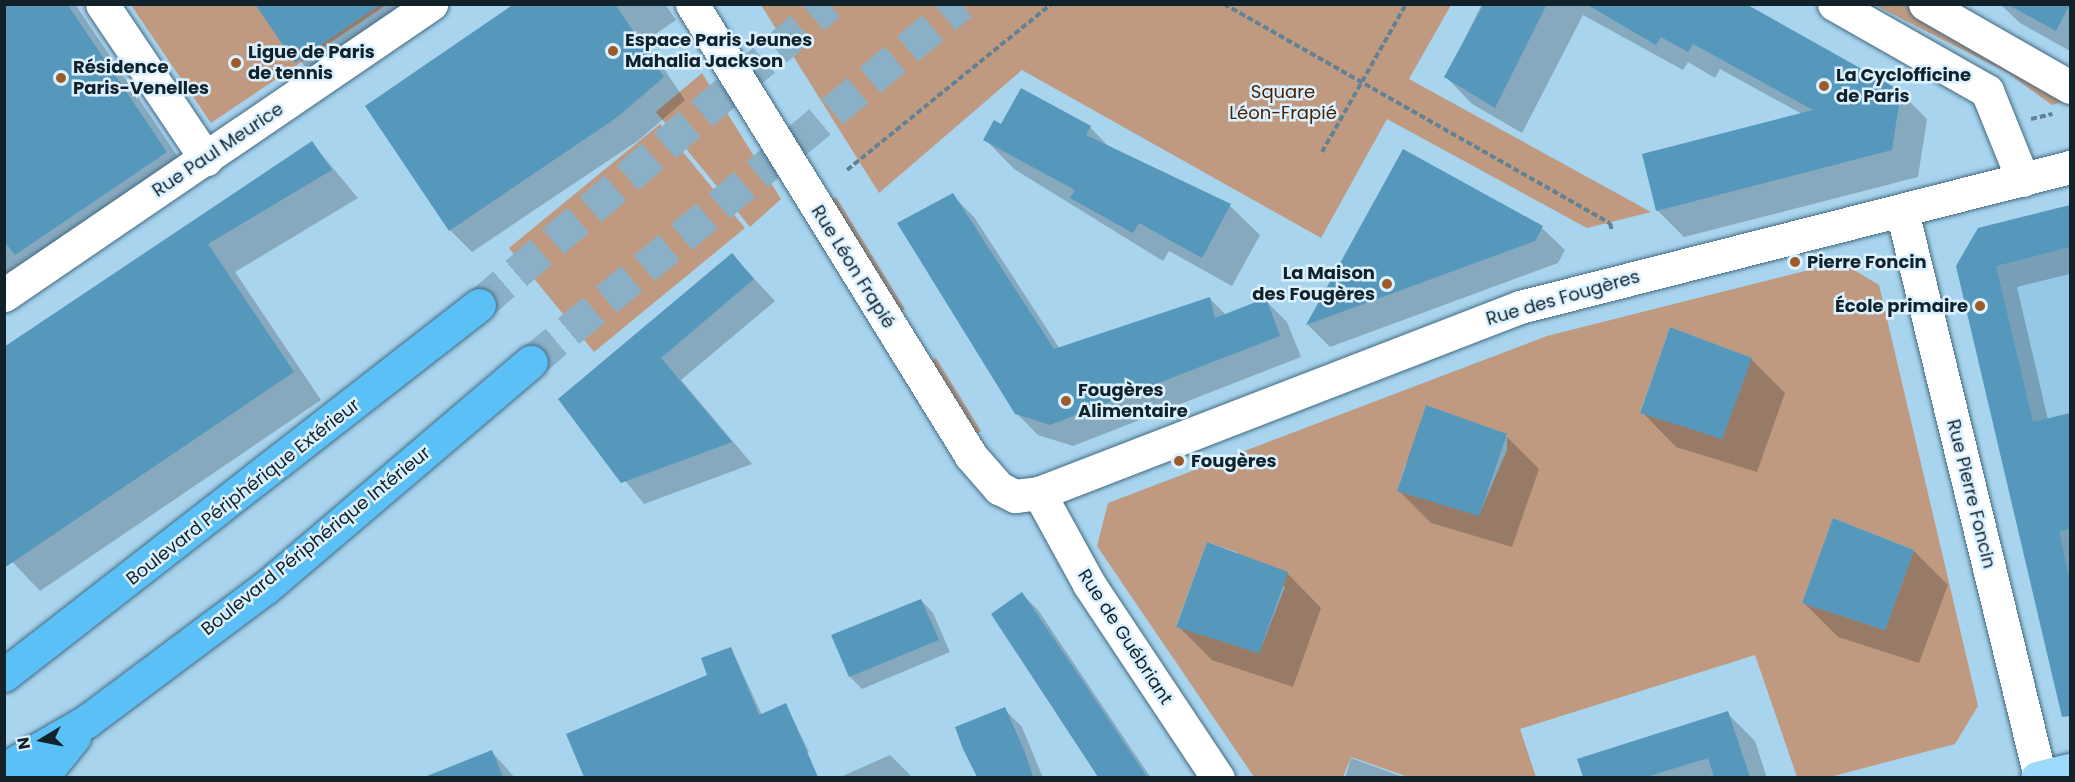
<!DOCTYPE html>
<html>
<head>
<meta charset="utf-8">
<style>
	body { margin:0 }
	#map { position:relative; width:2075px; height:782px; overflow:hidden; background:#a8d4ee; font-family:Poppins,sans-serif }
	div>[style] { position:absolute }
	[style*='--x'] { left:calc(var(--x)*1px); top:calc(var(--y)*1px); width:calc(var(--w)*1px); rotate:calc(var(--a)*1deg) }
	.built>* { inset:0; background:#95c8e6 }
	.green>* { inset:0; background:#bf9a81 }
	.shadow>* { inset:0; background:#0003 }
	.building>* { inset:0; background:#5697bc }
	.highway-tunnel>* { height:33px; margin-top:-16.5px; transform-origin:0; background:repeating-linear-gradient(90deg,#8ab0c7 0 33px,transparent 0 49px) }
	.path>* { height:4px; margin-top:-2px; transform-origin:0; background:repeating-linear-gradient(90deg,#628194 0 6px,transparent 0 9px) }
	.roads { filter:drop-shadow(0 0 2px #426a81) drop-shadow(0 0 2px #426a81) }
	.minor>* { height:33px; margin:-16.5px; padding:0 16.5px; transform-origin:16.5px; border-radius:16.5px; background:#fff }
	.major>* { height:33px; margin:-16.5px; padding:0 16.5px; transform-origin:16.5px; border-radius:16.5px; background:#9cd9fa }
	.highway>* { height:33px; margin:-16.5px; padding:0 16.5px; transform-origin:16.5px; border-radius:16.5px; background:#5ac0f6 }
	.dots>* { width:16px; height:16px; translate:-50% -50%; box-sizing:border-box; border:3px solid #dcf1ff; border-radius:50% }
	span { translate:-50% -50%; white-space:nowrap; text-align:center; line-height:1.15; -webkit-text-stroke:5px #dcf1ff; paint-order:stroke }
	.poi-label { font-size:18px; color:#11222b; font-weight:700 }
	.left { translate:0 -50%; text-align:left }
	.right { translate:-100% -50%; text-align:right }
	.park-label { font-size:18px; color:#472204 }
	.street-label { font-size:18px; color:#11222b }
	.frame { position:absolute; inset:0; border:6px solid #11222b; pointer-events:none }
	.north { position:absolute; left:12px; top:710px; width:60px; height:60px; -webkit-text-stroke:4px #dcf1ff; paint-order:stroke; rotate:260deg; font-size:16px; font-weight:700; line-height:24px; text-align:center; color:#11222b }
	.north::after { content:''; display:block; margin:auto; width:21px; height:27px; background:#11222b; clip-path:polygon(50% 0,100% 100%,50% 72%,0 100%) }
</style>
</head>
<body>
<div id="map">
	<div class="built">
		<div style="clip-path:polygon(2070px 205px,2070px 695px,2054px 684px,1956px 266px,1978px 228px)"></div>
	</div>
	<div class="green">
		<div style="clip-path:polygon(131px 5px,386px 5px,211px 123px)"></div>
		<div style="clip-path:polygon(761px 5px,1451px 5px,1409px 79px,1651px 212px,1587px 228px,1387px 119px,1321px 238px,1022px 70px,879px 193px)"></div>
		<div style="clip-path:polygon(1875px 5px,1906px 5px,2036px 74px,2070px 100px,2052px 105px,2008px 73px)"></div>
		<div style="clip-path:polygon(702px 73px,781px 199px,750px 227px,656px 112px)"></div>
		<div style="clip-path:polygon(660px 124px,745px 228px,594px 352px,509px 248px)"></div>
		<div style="clip-path:polygon(836px 197px,905px 309px,900px 312px,830px 201px)"></div>
		<div style="clip-path:polygon(evenodd,1841px 262px,1879px 285px,1978px 706px,1955px 744px,1830px 777px,1797px 777px,1755px 655px,1520px 729px,1536px 777px,1408px 777px,1351px 757px,1343px 777px,1254px 777px,1097px 546px,1108px 503px,1547px 336px,1841px 262px,1670px 327px,1751px 358px,1722px 439px,1640px 412px,1670px 327px,1841px 262px,1426px 405px,1507px 435px,1507px 450px,1479px 515px,1397px 491px,1406px 463px,1420px 467px,1417px 433px,1426px 405px,1841px 262px,1833px 518px,1914px 550px,1885px 630px,1802px 603px,1833px 518px,1841px 262px,1207px 542px,1236px 552px,1285px 587px,1259px 653px,1176px 626px,1207px 542px)"></div>
		<div style="clip-path:polygon(936px 358px,981px 431px,975px 435px,929px 362px)"></div>
	</div>
	<div class="shadow">
		<div style="clip-path:polygon(4px 4px,75px 4px,195px 182px,4px 311px)"></div>
		<div style="clip-path:polygon(257px 4px,437px 4px,319px 85px)"></div>
		<div style="clip-path:polygon(516px 4px,665px 4px,676px 20px,645px 41px,685px 100px,639px 140px,472px 252px,450px 230px)"></div>
		<div style="clip-path:polygon(1482px 4px,1743px 4px,1900px 92px,1927px 119px,1918px 177px,1684px 237px,1657px 210px,1802px 114px,1720px 69px,1715px 78px,1688px 62px,1683px 70px,1583px 15px,1522px 133px,1472px 104px,1446px 77px)"></div>
		<div style="clip-path:polygon(2070px 4px,2070px 51px,2020px 23px,2000px 4px)"></div>
		<div style="clip-path:polygon(1002px 126px,1090px 127px,1110px 148px,1230px 206px,1260px 235px,1232px 286px,1169px 251px,1163px 261px,1014px 169px,985px 139px)"></div>
		<div style="clip-path:polygon(312px 143px,358px 198px,235px 272px,321px 400px,40px 591px,4px 553px,4px 350px)"></div>
		<div style="clip-path:polygon(1404px 151px,1542px 228px,1565px 250px,1558px 263px,1330px 347px,1308px 325px)"></div>
		<div style="clip-path:polygon(952px 195px,974px 217px,1060px 349px,1209px 298px,1226px 315px,1265px 300px,1287px 322px,1301px 357px,1073px 446px,1038px 435px,1016px 413px)"></div>
		<div style="clip-path:polygon(2070px 206px,2070px 274px,2017px 287px,2048px 420px,2070px 414px,2070px 471px,2061px 473px,2070px 513px,2070px 699px,2055px 684px,1979px 229px)"></div>
		<div style="clip-path:polygon(732px 255px,775px 301px,681px 380px,752px 464px,644px 504px,560px 400px)"></div>
		<div style="clip-path:polygon(1751px 359px,1785px 393px,1757px 472px,1676px 447px,1642px 412px)"></div>
		<div style="clip-path:polygon(1427px 406px,1506px 436px,1539px 469px,1512px 547px,1431px 523px,1398px 490px)"></div>
		<div style="clip-path:polygon(1914px 551px,1948px 585px,1919px 663px,1838px 637px,1804px 603px)"></div>
		<div style="clip-path:polygon(1287px 573px,1321px 608px,1293px 687px,1212px 660px,1178px 626px)"></div>
		<div style="clip-path:polygon(1022px 594px,1038px 610px,1151px 778px,1100px 778px,993px 614px)"></div>
		<div style="clip-path:polygon(921px 600px,933px 613px,950px 652px,862px 689px,850px 677px)"></div>
		<div style="clip-path:polygon(731px 648px,762px 715px,786px 705px,809px 752px,750px 778px,586px 778px,568px 735px,709px 676px)"></div>
		<div style="clip-path:polygon(1004px 709px,1022px 727px,1043px 778px,978px 778px,957px 728px)"></div>
		<div style="clip-path:polygon(1727px 713px,1755px 741px,1767px 778px,1585px 778px,1579px 760px)"></div>
		<div style="clip-path:polygon(492px 752px,515px 778px,427px 778px)"></div>
		<div style="clip-path:polygon(890px 755px,913px 778px,838px 778px)"></div>
		<div style="clip-path:polygon(1351px 758px,1406px 778px,1345px 778px)"></div>
	</div>
	<div class="building">
		<div style="clip-path:polygon(4px 4px,67px 4px,167px 152px,15px 255px,4px 241px)"></div>
		<div style="clip-path:polygon(255px 4px,381px 4px,295px 63px)"></div>
		<div style="clip-path:polygon(514px 4px,615px 4px,664px 77px,616px 118px,449px 231px,365px 106px)"></div>
		<div style="clip-path:polygon(1484px 4px,1547px 4px,1495px 108px,1444px 77px)"></div>
		<div style="clip-path:polygon(1586px 4px,1746px 4px,1901px 91px,1892px 150px,1656px 211px,1642px 154px,1813px 110px,1693px 44px,1688px 52px,1661px 37px,1656px 45px)"></div>
		<div style="clip-path:polygon(2007px 4px,2070px 4px,2056px 31px)"></div>
		<div style="clip-path:polygon(1021px 88px,1091px 126px,1086px 135px,1231px 204px,1202px 258px,1139px 223px,1133px 233px,1070px 198px,1075px 190px,983px 140px,994px 120px,1001px 124px)"></div>
		<div style="clip-path:polygon(312px 141px,332px 170px,208px 244px,294px 372px,4px 568px,4px 347px)"></div>
		<div style="clip-path:polygon(1403px 149px,1543px 226px,1535px 241px,1306px 325px)"></div>
		<div style="clip-path:polygon(953px 193px,1054px 349px,1210px 297px,1215px 318px,1266px 298px,1280px 336px,1050px 425px,1015px 414px,897px 223px)"></div>
		<div style="clip-path:polygon(2070px 205px,2070px 247px,1996px 266px,2033px 422px,2070px 413px,2070px 529px,2059px 531px,2070px 582px,2070px 716px,2062px 717px,1956px 266px,1978px 228px)"></div>
		<div style="clip-path:polygon(732px 253px,754px 279px,661px 358px,732px 442px,621px 483px,558px 399px)"></div>
		<div style="clip-path:polygon(1670px 327px,1752px 358px,1722px 439px,1640px 413px)"></div>
		<div style="clip-path:polygon(1426px 405px,1507px 434px,1479px 516px,1397px 491px)"></div>
		<div style="clip-path:polygon(1833px 518px,1914px 550px,1885px 630px,1802px 603px)"></div>
		<div style="clip-path:polygon(1207px 542px,1288px 572px,1259px 653px,1176px 627px)"></div>
		<div style="clip-path:polygon(1022px 592px,1084px 683px,1147px 777px,1098px 777px,991px 614px)"></div>
		<div style="clip-path:polygon(921px 599px,939px 640px,849px 677px,831px 635px)"></div>
		<div style="clip-path:polygon(731px 647px,759px 715px,786px 703px,818px 777px,584px 777px,566px 734px,707px 675px,701px 658px)"></div>
		<div style="clip-path:polygon(1005px 707px,1024px 750px,1033px 777px,977px 777px,963px 749px,955px 727px)"></div>
		<div style="clip-path:polygon(1728px 711px,1750px 777px,1714px 777px,1708px 758px,1646px 777px,1583px 777px,1577px 759px)"></div>
		<div style="clip-path:polygon(492px 750px,503px 777px,427px 777px,427px 776px)"></div>
	</div>
	<div class="highway-tunnel">
		<div style="--x:479;--y:305;--w:462;--a:-40.7"></div>
		<div style="--x:531;--y:362;--w:560;--a:-39.78"></div>
	</div>
	<div class="path">
		<div style="--x:1224;--y:4;--w:444;--a:29.6"></div>
		<div style="--x:1610;--y:223;--w:8;--a:76"></div>
		<div style="--x:2031;--y:119;--w:22;--a:-13"></div>
		<div style="--x:1322;--y:152;--w:170;--a:-60.4"></div>
		<div style="--x:847;--y:170;--w:263;--a:-39.1"></div>
	</div>
	<div class="roads">
		<div class="minor">
			<div style="--x:102;--y:4;--w:187;--a:56.1"></div>
			<div style="--x:692;--y:4;--w:531;--a:58.31"></div>
			<div style="--x:971;--y:456;--w:43;--a:48.8"></div>
			<div style="--x:999;--y:488;--w:18;--a:27"></div>
			<div style="--x:1015;--y:496;--w:24;--a:-7"></div>
			<div style="--x:1039;--y:493;--w:516;--a:-21.14"></div>
			<div style="--x:1520;--y:307;--w:568;--a:-14.28"></div>
			<div style="--x:1834;--y:4;--w:176;--a:29.6"></div>
			<div style="--x:1987;--y:91;--w:96;--a:68"></div>
			<div style="--x:1925;--y:4;--w:167;--a:29.8"></div>
			<div style="--x:1902;--y:211;--w:583;--a:76.3"></div>
			<div style="--x:4;--y:295;--w:517;--a:-34.27"></div>
			<div style="--x:1039;--y:493;--w:104;--a:61.2"></div>
			<div style="--x:1089;--y:584;--w:233;--a:56.4"></div>
		</div>
		<div class="major">
			<div style="--x:2037;--y:778;--w:34;--a:-14"></div>
		</div>
		<div class="highway">
			<div style="--x:4;--y:675;--w:602;--a:-37.92"></div>
			<div style="--x:4;--y:769;--w:96;--a:-30"></div>
			<div style="--x:87;--y:721;--w:222;--a:-36.8"></div>
			<div style="--x:265;--y:588;--w:349;--a:-40.4"></div>
			<div style="--x:41;--y:778;--w:53;--a:-51.2"></div>
		</div>
	</div>
	<div class="dots">
		<div style="left:613px;top:51px;background:#9d5b29"></div>
		<div style="left:236px;top:63px;background:#9d5b29"></div>
		<div style="left:61px;top:78px;background:#9d5b29"></div>
		<div style="left:1824px;top:86px;background:#9d5b29"></div>
		<div style="left:1795px;top:262px;background:#9d5b29"></div>
		<div style="left:1387px;top:284px;background:#9d5b29"></div>
		<div style="left:1980px;top:306px;background:#9d5b29"></div>
		<div style="left:1066px;top:401px;background:#9d5b29"></div>
		<div style="left:1179px;top:461px;background:#9d5b29"></div>
	</div>
	<div class="poi-label">
		<span class="left" style="left:625px;top:51px">Espace Paris Jeunes<br>Mahalia Jackson</span>
		<span class="left" style="left:248px;top:63px">Ligue de Paris<br>de tennis</span>
		<span class="left" style="left:73px;top:78px">Résidence<br>Paris-Venelles</span>
		<span class="left" style="left:1836px;top:86px">La Cyclofficine<br>de Paris</span>
		<span class="left" style="left:1807px;top:262px">Pierre Foncin</span>
		<span class="right" style="left:1375px;top:284px">La Maison<br>des Fougères</span>
		<span class="right" style="left:1968px;top:306px">École primaire</span>
		<span class="left" style="left:1078px;top:401px">Fougères<br>Alimentaire</span>
		<span class="left" style="left:1191px;top:461px">Fougères</span>
	</div>
	<div class="park-label">
		<span style="left:1283px;top:103px">Square<br>Léon-Frapié</span>
	</div>
	<div class="street-label">
		<span style="left:218px;top:150px;rotate:-34deg">Rue Paul Meurice</span>
		<span style="left:853px;top:267px;rotate:58deg">Rue Léon Frapié</span>
		<span style="left:1563px;top:298px;rotate:-16deg">Rue des Fougères</span>
		<span style="left:243px;top:492px;rotate:-38deg">Boulevard Périphérique Extérieur</span>
		<span style="left:1971px;top:494px;rotate:76deg">Rue Pierre Foncin</span>
		<span style="left:316px;top:541px;rotate:-39deg">Boulevard Périphérique Intérieur</span>
		<span style="left:1125px;top:637px;rotate:57deg">Rue de Guébriant</span>
	</div>
	<div class="frame"></div>
	<div class="north">N</div>
</div>
</body>
</html>
